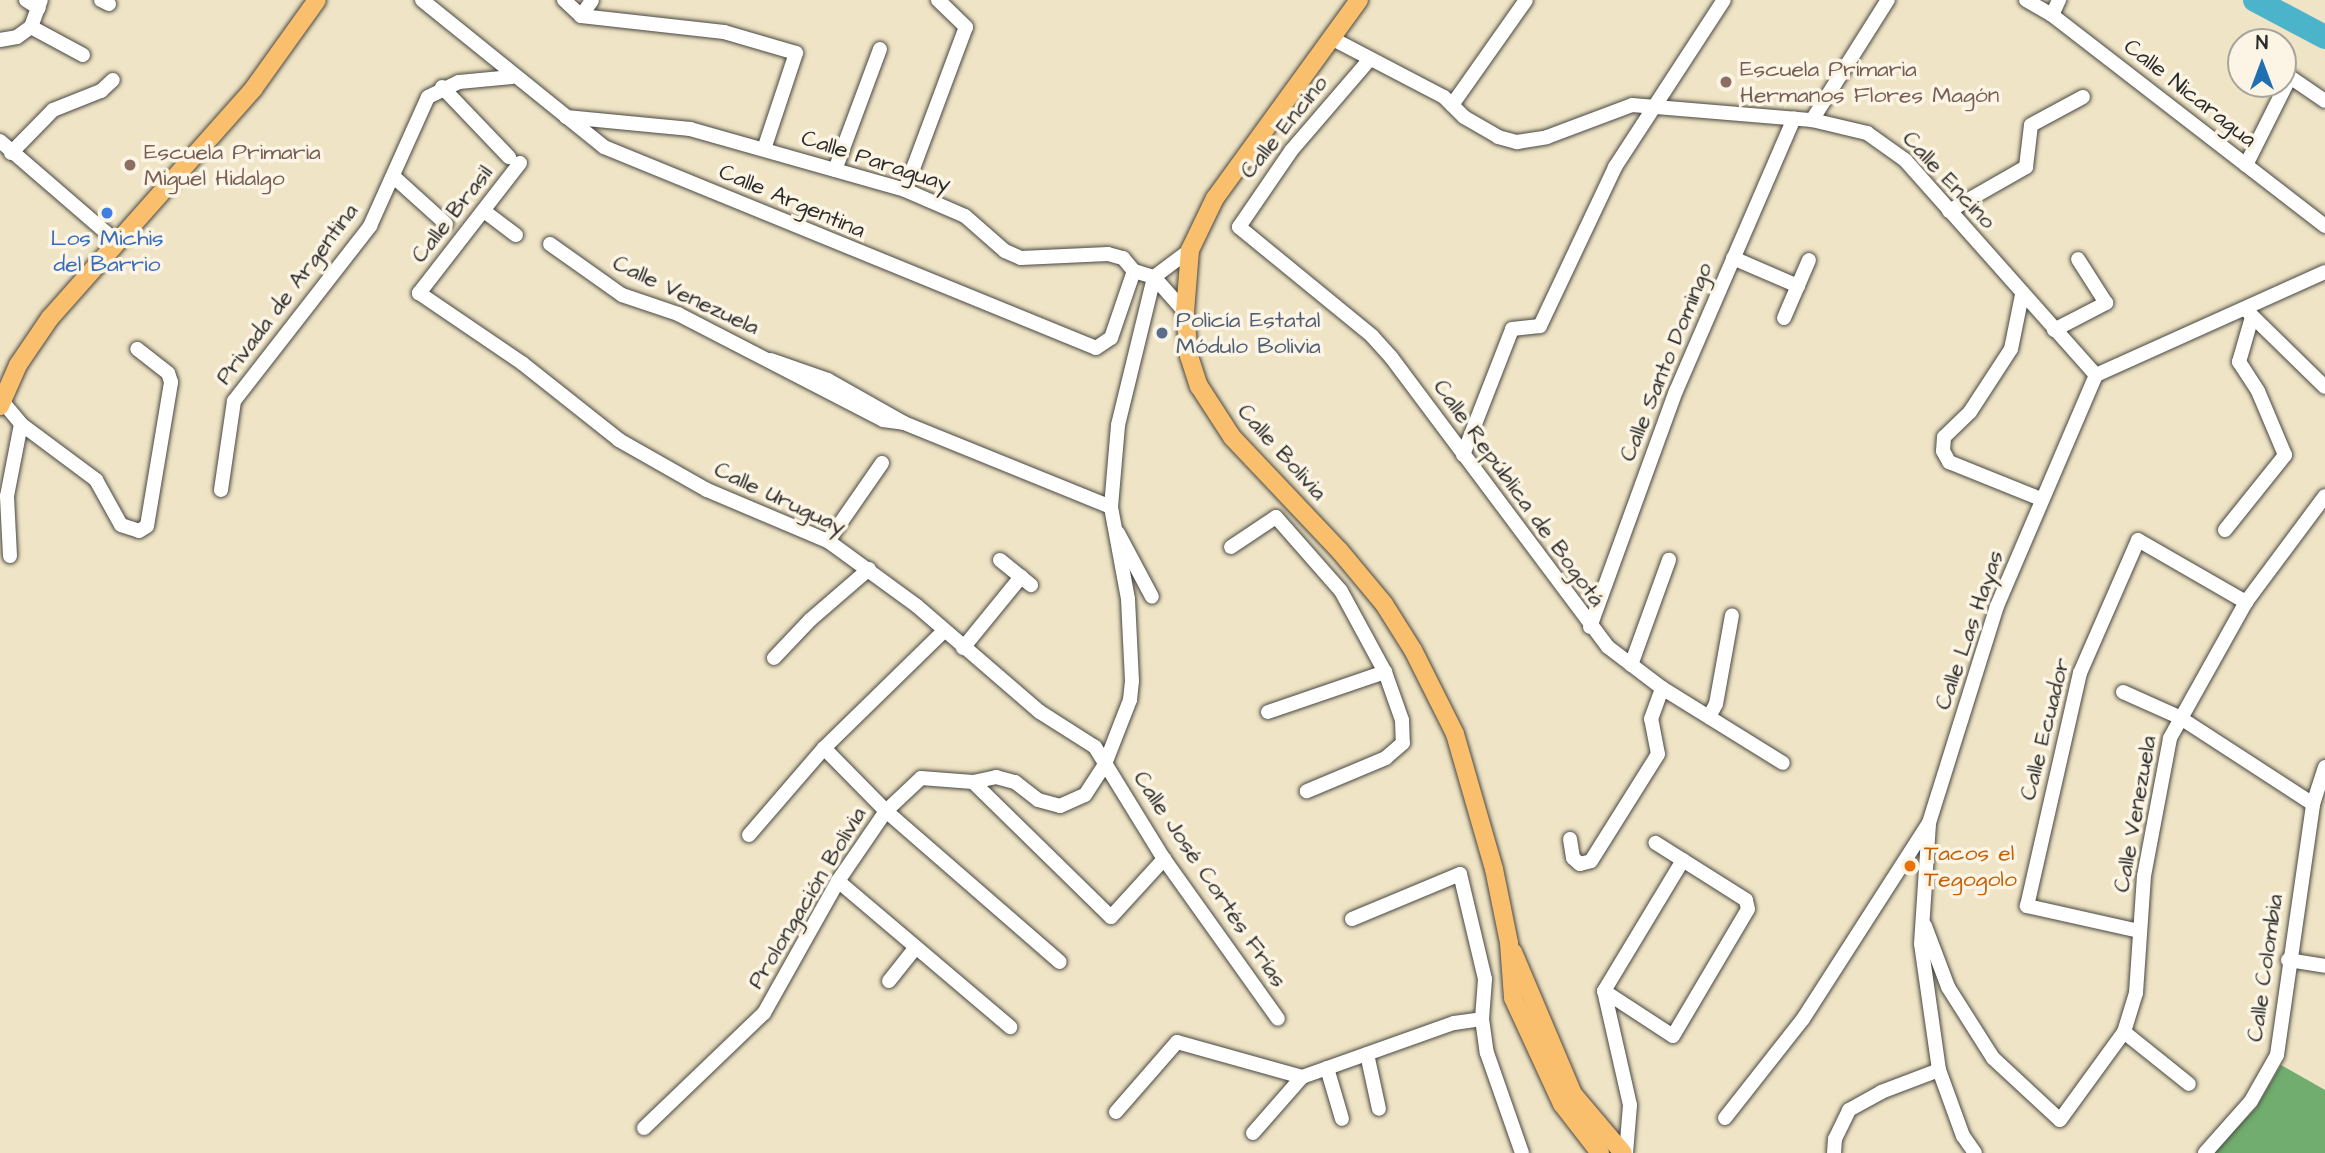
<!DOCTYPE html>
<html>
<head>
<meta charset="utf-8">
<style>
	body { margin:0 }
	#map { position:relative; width:2325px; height:1153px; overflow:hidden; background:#efe4c5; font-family:"Architects Daughter",sans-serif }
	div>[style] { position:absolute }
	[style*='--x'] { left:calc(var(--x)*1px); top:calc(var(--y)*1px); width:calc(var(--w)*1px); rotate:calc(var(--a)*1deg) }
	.forest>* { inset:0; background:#70ad6e }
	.river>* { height:24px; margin:-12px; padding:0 12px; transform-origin:12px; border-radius:12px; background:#4bb3ca }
	.roads { filter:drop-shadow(0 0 2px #484742) drop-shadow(0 0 2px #484742) }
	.minor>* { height:14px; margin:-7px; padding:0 7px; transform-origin:7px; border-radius:7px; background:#fff }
	.major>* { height:18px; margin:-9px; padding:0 9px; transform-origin:9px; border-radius:9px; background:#f9bf6d }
	.dots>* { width:19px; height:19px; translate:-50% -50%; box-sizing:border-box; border:4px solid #fcf5e5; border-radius:50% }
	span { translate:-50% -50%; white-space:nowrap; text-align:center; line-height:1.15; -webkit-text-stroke:7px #fcf5e5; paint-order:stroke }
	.education-label { font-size:23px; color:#785e54 }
	.left { translate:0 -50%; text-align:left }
	.street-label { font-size:23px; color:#2b2b2b }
	.shop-label { font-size:23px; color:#366cbe }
	.service-label { font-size:23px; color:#4e5e75 }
	.food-label { font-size:23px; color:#c56008 }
	.north { position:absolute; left:2227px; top:28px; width:70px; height:70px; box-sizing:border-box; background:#fcf5e5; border:2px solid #a8a49b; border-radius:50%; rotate:0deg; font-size:19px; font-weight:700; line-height:28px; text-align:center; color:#2b2b2b }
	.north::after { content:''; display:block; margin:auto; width:24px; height:32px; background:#1f6fb2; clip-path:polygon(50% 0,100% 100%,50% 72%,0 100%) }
</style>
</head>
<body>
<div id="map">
	<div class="forest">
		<div style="clip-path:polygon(2281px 1065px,2325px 1090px,2325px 1153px,2213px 1153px,2256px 1108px)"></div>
	</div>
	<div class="river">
		<div style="--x:2255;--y:0;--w:79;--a:27.9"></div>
	</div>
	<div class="roads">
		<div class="minor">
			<div style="--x:26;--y:0;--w:15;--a:32"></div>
			<div style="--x:101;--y:0;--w:9;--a:27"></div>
			<div style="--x:422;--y:0;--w:234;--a:38.9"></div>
			<div style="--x:604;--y:147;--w:531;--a:22.22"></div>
			<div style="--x:1096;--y:348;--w:18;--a:-34"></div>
			<div style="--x:1111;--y:338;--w:71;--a:-71.1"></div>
			<div style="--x:564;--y:0;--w:23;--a:43"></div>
			<div style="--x:581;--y:16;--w:144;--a:6.4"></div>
			<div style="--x:724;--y:32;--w:75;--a:16.3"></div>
			<div style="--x:796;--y:53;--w:101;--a:108.4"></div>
			<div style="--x:2026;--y:0;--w:30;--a:30"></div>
			<div style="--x:2052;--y:15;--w:345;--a:37.7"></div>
			<div style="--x:2052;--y:15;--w:17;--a:-65"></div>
			<div style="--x:581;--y:16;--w:19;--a:-55"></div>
			<div style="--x:31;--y:27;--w:59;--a:28.3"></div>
			<div style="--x:1333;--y:39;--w:125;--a:27.6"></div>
			<div style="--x:1444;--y:97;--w:28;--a:45"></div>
			<div style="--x:1464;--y:117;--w:39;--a:30"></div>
			<div style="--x:1498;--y:137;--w:20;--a:15"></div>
			<div style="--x:1517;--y:142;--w:30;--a:-9"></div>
			<div style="--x:1547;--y:137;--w:91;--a:-20.6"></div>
			<div style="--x:1632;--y:105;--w:181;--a:4.8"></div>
			<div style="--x:1812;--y:120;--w:57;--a:13.3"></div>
			<div style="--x:1867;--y:133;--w:47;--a:35.4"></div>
			<div style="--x:1905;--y:160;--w:288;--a:48.4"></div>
			<div style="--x:0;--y:40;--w:17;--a:-10"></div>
			<div style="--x:17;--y:37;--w:17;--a:-36"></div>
			<div style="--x:31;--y:27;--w:29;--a:-70"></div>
			<div style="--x:1370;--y:59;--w:121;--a:130.7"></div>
			<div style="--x:1291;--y:151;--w:92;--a:124.4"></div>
			<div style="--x:1239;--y:227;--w:172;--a:39.3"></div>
			<div style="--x:1372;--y:336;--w:28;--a:48"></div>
			<div style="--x:1391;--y:357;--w:362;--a:53.2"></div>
			<div style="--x:1608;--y:647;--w:68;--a:37.2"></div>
			<div style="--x:1662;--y:688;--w:142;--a:31.8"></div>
			<div style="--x:442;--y:87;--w:97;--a:46.3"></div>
			<div style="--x:1452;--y:105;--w:128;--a:-54.8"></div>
			<div style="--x:566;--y:117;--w:125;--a:5.5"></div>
			<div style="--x:690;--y:129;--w:223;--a:15.8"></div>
			<div style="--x:905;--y:190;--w:65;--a:23.4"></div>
			<div style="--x:965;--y:216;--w:53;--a:41.2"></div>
			<div style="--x:1005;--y:251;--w:17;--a:24"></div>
			<div style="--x:1021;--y:258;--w:87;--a:-2.6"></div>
			<div style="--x:1108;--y:254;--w:16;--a:15"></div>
			<div style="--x:1123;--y:258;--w:17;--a:50"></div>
			<div style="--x:1134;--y:271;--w:21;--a:17"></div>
			<div style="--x:1154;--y:277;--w:47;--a:48.5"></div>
			<div style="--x:1812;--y:120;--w:142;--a:-57.7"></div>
			<div style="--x:0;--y:141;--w:153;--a:40.8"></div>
			<div style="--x:11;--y:153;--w:60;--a:-45.7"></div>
			<div style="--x:53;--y:110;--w:52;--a:-21.6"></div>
			<div style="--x:101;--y:91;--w:16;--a:-43"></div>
			<div style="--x:520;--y:163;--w:165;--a:127.8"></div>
			<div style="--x:419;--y:293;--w:125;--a:34.2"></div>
			<div style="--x:522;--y:363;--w:124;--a:38.4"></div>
			<div style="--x:619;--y:440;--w:101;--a:29.6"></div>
			<div style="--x:707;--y:490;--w:131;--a:22.9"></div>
			<div style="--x:828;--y:541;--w:110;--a:36.1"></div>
			<div style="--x:917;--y:606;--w:162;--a:40.8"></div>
			<div style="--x:1040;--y:712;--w:65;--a:32.5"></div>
			<div style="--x:1095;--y:747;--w:132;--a:58.4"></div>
			<div style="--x:1164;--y:859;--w:196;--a:54.5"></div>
			<div style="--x:2246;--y:165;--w:98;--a:-63.4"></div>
			<div style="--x:2290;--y:77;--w:42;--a:34.4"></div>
			<div style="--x:835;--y:170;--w:129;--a:-69.6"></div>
			<div style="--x:394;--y:177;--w:70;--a:42.1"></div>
			<div style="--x:905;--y:190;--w:174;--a:-69.5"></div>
			<div style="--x:966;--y:27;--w:39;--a:-136"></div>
			<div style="--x:484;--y:211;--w:40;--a:37"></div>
			<div style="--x:1949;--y:211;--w:89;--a:-29.7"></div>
			<div style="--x:2026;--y:167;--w:42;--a:-83.2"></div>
			<div style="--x:2031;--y:125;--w:59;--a:-28.3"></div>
			<div style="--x:550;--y:244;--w:88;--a:35.3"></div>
			<div style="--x:622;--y:295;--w:59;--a:18.7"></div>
			<div style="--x:678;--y:314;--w:231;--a:27.3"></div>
			<div style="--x:883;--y:420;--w:21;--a:8"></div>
			<div style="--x:1733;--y:258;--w:71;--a:23.3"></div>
			<div style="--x:2022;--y:295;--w:55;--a:101.5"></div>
			<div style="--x:2011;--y:349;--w:75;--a:123.1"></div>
			<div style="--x:1970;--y:412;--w:36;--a:136"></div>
			<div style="--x:1944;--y:437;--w:14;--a:94"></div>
			<div style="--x:1943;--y:451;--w:13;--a:61"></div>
			<div style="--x:1949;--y:462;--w:99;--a:21.9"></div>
			<div style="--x:2246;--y:310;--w:110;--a:44.3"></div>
			<div style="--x:1784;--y:318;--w:63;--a:-66.7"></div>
			<div style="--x:2054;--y:330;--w:59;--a:-27.4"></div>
			<div style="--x:2106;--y:303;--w:52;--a:-122.5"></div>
			<div style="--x:771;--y:360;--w:60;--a:19.3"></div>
			<div style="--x:828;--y:380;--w:87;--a:29.5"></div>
			<div style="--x:904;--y:423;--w:223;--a:22.1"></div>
			<div style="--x:2;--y:401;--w:30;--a:50"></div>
			<div style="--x:21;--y:424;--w:94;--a:36.7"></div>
			<div style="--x:96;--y:480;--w:51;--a:60.9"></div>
			<div style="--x:121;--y:525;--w:19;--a:18"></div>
			<div style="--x:139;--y:531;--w:9;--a:-32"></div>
			<div style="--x:147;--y:526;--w:146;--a:-80.5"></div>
			<div style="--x:171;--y:382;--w:9;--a:-108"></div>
			<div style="--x:168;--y:373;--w:39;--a:-142"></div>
			<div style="--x:1463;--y:455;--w:135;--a:-68.7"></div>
			<div style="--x:1512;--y:329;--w:28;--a:-6"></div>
			<div style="--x:1540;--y:326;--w:176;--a:-64.7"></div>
			<div style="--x:1615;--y:167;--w:199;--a:-56.9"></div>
			<div style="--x:221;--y:490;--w:90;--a:-81.7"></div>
			<div style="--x:234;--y:401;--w:222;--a:-52.1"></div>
			<div style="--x:370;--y:226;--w:141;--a:-65.8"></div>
			<div style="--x:428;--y:97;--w:34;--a:-26"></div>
			<div style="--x:459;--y:82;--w:53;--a:-5.4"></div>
			<div style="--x:2225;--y:530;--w:96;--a:-51.3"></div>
			<div style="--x:2285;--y:455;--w:69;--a:-112.9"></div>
			<div style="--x:2258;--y:391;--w:35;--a:-123"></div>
			<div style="--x:2239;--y:362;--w:47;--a:-73.9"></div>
			<div style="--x:1118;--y:533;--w:72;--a:62"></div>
			<div style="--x:828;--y:541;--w:95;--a:-55.3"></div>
			<div style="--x:1231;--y:547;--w:54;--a:-33.7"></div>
			<div style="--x:1276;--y:517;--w:98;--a:48.7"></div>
			<div style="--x:1341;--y:591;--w:92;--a:61.5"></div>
			<div style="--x:1385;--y:672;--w:51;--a:70.5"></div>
			<div style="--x:1402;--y:720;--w:23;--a:88"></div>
			<div style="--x:1403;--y:743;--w:23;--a:139"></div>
			<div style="--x:1386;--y:758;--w:86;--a:157.3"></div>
			<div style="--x:10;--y:556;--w:60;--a:-92.9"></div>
			<div style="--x:7;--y:496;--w:73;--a:-79"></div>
			<div style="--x:1000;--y:560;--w:40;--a:39"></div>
			<div style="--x:1590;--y:627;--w:251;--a:-70"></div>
			<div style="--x:1676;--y:391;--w:297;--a:-66.6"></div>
			<div style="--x:963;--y:648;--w:92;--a:-50.8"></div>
			<div style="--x:774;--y:658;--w:52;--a:-46.5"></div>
			<div style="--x:810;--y:620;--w:78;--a:-40.8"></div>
			<div style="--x:1631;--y:665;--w:112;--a:-70.1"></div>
			<div style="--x:2123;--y:692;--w:61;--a:24.1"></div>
			<div style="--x:2179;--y:717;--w:160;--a:33"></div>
			<div style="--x:1268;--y:712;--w:124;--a:-18.9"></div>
			<div style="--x:1709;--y:717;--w:15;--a:-62"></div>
			<div style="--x:1716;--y:704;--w:90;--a:-79.8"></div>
			<div style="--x:824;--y:748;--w:88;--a:45.5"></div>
			<div style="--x:886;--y:811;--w:230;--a:41"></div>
			<div style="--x:973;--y:782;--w:193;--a:44.4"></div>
			<div style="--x:1111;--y:917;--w:79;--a:-47.6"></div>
			<div style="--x:749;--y:835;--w:115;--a:-49.2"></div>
			<div style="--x:824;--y:748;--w:168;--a:-44.3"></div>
			<div style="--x:1570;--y:839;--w:19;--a:81"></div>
			<div style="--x:1573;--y:858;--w:9;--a:41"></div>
			<div style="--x:1580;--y:864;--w:11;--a:-15"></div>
			<div style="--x:1591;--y:861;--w:126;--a:-57.9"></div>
			<div style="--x:1658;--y:754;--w:36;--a:-101"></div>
			<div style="--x:1651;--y:719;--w:33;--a:-70"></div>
			<div style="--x:838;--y:881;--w:226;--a:40.3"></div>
			<div style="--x:1352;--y:919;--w:117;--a:-22.6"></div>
			<div style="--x:1460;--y:874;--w:108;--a:76.6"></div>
			<div style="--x:1485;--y:979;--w:40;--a:94.3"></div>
			<div style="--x:1482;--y:1019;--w:34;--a:82"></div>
			<div style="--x:1487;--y:1053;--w:106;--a:70.7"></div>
			<div style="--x:1925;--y:926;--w:65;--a:69.3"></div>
			<div style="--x:1948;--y:987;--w:84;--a:57.6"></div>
			<div style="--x:1993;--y:1058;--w:91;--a:42.8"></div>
			<div style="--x:2060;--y:1120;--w:109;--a:-54"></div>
			<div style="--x:2124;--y:1032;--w:41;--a:-72.9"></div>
			<div style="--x:2136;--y:993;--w:117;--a:-86.1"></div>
			<div style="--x:2144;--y:876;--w:140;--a:-79.3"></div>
			<div style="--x:2170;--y:738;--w:156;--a:-60.8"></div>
			<div style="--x:2246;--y:602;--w:132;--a:-53.3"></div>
			<div style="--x:2139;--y:931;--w:115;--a:-167.4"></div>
			<div style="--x:2027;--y:906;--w:239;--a:-77.2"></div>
			<div style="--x:2080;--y:673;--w:145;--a:-66.4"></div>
			<div style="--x:2138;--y:540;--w:125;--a:29.9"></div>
			<div style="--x:2288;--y:960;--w:37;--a:9"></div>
			<div style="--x:889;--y:981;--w:43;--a:-51.5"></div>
			<div style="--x:1604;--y:991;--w:82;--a:33.1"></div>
			<div style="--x:1673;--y:1036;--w:147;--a:-59.4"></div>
			<div style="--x:1748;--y:909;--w:9;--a:-103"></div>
			<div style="--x:1746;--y:900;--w:107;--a:-147.7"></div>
			<div style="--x:2124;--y:1032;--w:83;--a:38.7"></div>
			<div style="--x:1367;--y:1054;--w:56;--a:77.7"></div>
			<div style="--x:1327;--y:1068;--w:53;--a:73.6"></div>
			<div style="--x:1116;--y:1112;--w:93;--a:-48.9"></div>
			<div style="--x:1177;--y:1042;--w:130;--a:15.6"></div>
			<div style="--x:1302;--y:1077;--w:161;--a:-19.6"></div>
			<div style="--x:1454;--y:1023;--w:28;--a:-8"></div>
			<div style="--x:1725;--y:1118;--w:126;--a:-51.8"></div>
			<div style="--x:1803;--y:1019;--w:233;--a:-57.3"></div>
			<div style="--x:644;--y:1128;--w:166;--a:-43.8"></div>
			<div style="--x:764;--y:1013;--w:151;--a:-60.7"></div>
			<div style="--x:838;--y:881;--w:85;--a:-55.6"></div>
			<div style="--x:886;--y:811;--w:48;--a:-43.3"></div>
			<div style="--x:921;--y:778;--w:52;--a:4.4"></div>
			<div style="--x:973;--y:782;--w:24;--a:-12"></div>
			<div style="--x:996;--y:777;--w:20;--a:15"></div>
			<div style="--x:1015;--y:782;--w:29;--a:38"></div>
			<div style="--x:1038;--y:800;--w:23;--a:15"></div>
			<div style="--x:1060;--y:806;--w:27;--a:-24"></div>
			<div style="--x:1085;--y:795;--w:37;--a:-57"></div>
			<div style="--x:1105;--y:764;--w:69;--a:-68.7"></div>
			<div style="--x:1130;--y:700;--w:19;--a:-84"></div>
			<div style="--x:1132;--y:681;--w:82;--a:-92.8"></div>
			<div style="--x:1128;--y:599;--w:94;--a:-100.5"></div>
			<div style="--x:1111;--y:507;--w:82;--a:-85.1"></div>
			<div style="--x:1118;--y:425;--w:152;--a:-76.3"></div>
			<div style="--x:1154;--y:277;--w:45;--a:-36.9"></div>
			<div style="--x:1253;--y:1133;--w:74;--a:-48.8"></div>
			<div style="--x:1626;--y:1153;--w:48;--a:-85.2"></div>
			<div style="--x:1630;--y:1105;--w:117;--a:-102.8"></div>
			<div style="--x:1604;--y:991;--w:153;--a:-58.9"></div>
			<div style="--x:1834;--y:1153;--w:14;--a:-86"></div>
			<div style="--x:1835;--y:1139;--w:32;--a:-64"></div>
			<div style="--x:1849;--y:1110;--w:37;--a:-29"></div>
			<div style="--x:1881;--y:1092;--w:62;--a:-20.8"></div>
			<div style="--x:1975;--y:1153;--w:21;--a:-125"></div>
			<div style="--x:1963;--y:1136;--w:70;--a:-110"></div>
			<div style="--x:1939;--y:1070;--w:127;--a:-98.1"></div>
			<div style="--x:1921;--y:944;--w:121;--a:-86.2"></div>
			<div style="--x:1929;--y:823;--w:227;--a:-72.6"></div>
			<div style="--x:1997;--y:606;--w:251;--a:-66.8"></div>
			<div style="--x:2096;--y:375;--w:251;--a:-24.2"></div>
			<div style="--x:2205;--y:1153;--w:69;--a:-48.5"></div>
			<div style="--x:2251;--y:1101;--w:53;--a:-60.5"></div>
			<div style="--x:2277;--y:1055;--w:254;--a:-81.8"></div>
			<div style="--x:2313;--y:804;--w:39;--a:-72"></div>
		</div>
		<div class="major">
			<div style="--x:1359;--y:0;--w:245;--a:126"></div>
			<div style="--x:1215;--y:198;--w:58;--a:115.7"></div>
			<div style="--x:1190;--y:250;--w:62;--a:94.6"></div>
			<div style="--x:1185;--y:312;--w:44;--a:84.8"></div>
			<div style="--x:1189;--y:356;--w:32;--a:72"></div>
			<div style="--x:1199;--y:386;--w:61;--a:57.1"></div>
			<div style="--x:1232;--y:437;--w:156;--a:46.6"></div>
			<div style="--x:1339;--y:550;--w:70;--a:50.2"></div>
			<div style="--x:1384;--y:604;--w:54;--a:57.8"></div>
			<div style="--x:1413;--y:650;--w:94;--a:63.4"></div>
			<div style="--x:1455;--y:734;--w:141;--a:73.9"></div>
			<div style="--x:1494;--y:869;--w:76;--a:78.5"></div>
			<div style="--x:1509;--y:943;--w:55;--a:85.8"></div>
			<div style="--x:1513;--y:998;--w:117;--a:65.2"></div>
			<div style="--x:1562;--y:1104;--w:62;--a:52.2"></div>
			<div style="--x:0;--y:406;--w:45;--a:-66.3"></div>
			<div style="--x:18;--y:365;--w:57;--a:-55.8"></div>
			<div style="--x:50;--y:318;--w:307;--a:-48.4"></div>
			<div style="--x:254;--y:88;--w:108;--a:-54.4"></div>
			<div style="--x:1513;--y:952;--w:154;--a:67.1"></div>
			<div style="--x:1573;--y:1094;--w:77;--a:49.7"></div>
		</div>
	</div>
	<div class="dots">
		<div style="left:1726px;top:82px;background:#8d6e63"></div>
		<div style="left:130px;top:165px;background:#8d6e63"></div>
		<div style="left:107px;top:213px;background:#3f7fe0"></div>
		<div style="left:1162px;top:333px;background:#5c6f8a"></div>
		<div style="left:1910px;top:866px;background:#e8710a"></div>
	</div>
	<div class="education-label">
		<span class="left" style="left:1740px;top:82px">Escuela Primaria<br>Hermanos Flores Magón</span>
		<span class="left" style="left:144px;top:165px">Escuela Primaria<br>Miguel Hidalgo</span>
	</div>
	<div class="street-label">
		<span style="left:2190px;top:93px;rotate:38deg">Calle Nicaragua</span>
		<span style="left:1284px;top:127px;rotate:-51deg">Calle Encino</span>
		<span style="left:876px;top:161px;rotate:18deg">Calle Paraguay</span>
		<span style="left:1949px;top:180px;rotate:47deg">Calle Encino</span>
		<span style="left:792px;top:201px;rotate:23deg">Calle Argentina</span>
		<span style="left:452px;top:214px;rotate:-52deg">Calle Brasil</span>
		<span style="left:287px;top:294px;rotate:-53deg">Privada de Argentina</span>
		<span style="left:686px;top:295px;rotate:25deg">Calle Venezuela</span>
		<span style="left:1666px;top:362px;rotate:-68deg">Calle Santo Domingo</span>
		<span style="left:1282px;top:452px;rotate:48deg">Calle Bolivia</span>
		<span style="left:1519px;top:493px;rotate:54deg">Calle República de Bogotá</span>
		<span style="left:780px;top:498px;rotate:25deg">Calle Uruguay</span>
		<span style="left:1969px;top:630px;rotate:-71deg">Calle Las Hayas</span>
		<span style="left:2045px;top:729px;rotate:-76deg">Calle Ecuador</span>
		<span style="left:2135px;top:814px;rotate:-80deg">Calle Venezuela</span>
		<span style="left:1210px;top:879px;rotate:56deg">Calle José Cortés Frías</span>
		<span style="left:807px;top:898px;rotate:-59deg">Prolongación Bolivia</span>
		<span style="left:2265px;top:968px;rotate:-82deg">Calle Colombia</span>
	</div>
	<div class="shop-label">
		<span style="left:107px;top:251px">Los Michis<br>del Barrio</span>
	</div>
	<div class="service-label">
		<span class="left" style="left:1176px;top:333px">Policía Estatal<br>Módulo Bolivia</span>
	</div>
	<div class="food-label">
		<span class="left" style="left:1924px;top:866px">Tacos el<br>Tegogolo</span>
	</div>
	<div class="north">N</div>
</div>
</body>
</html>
